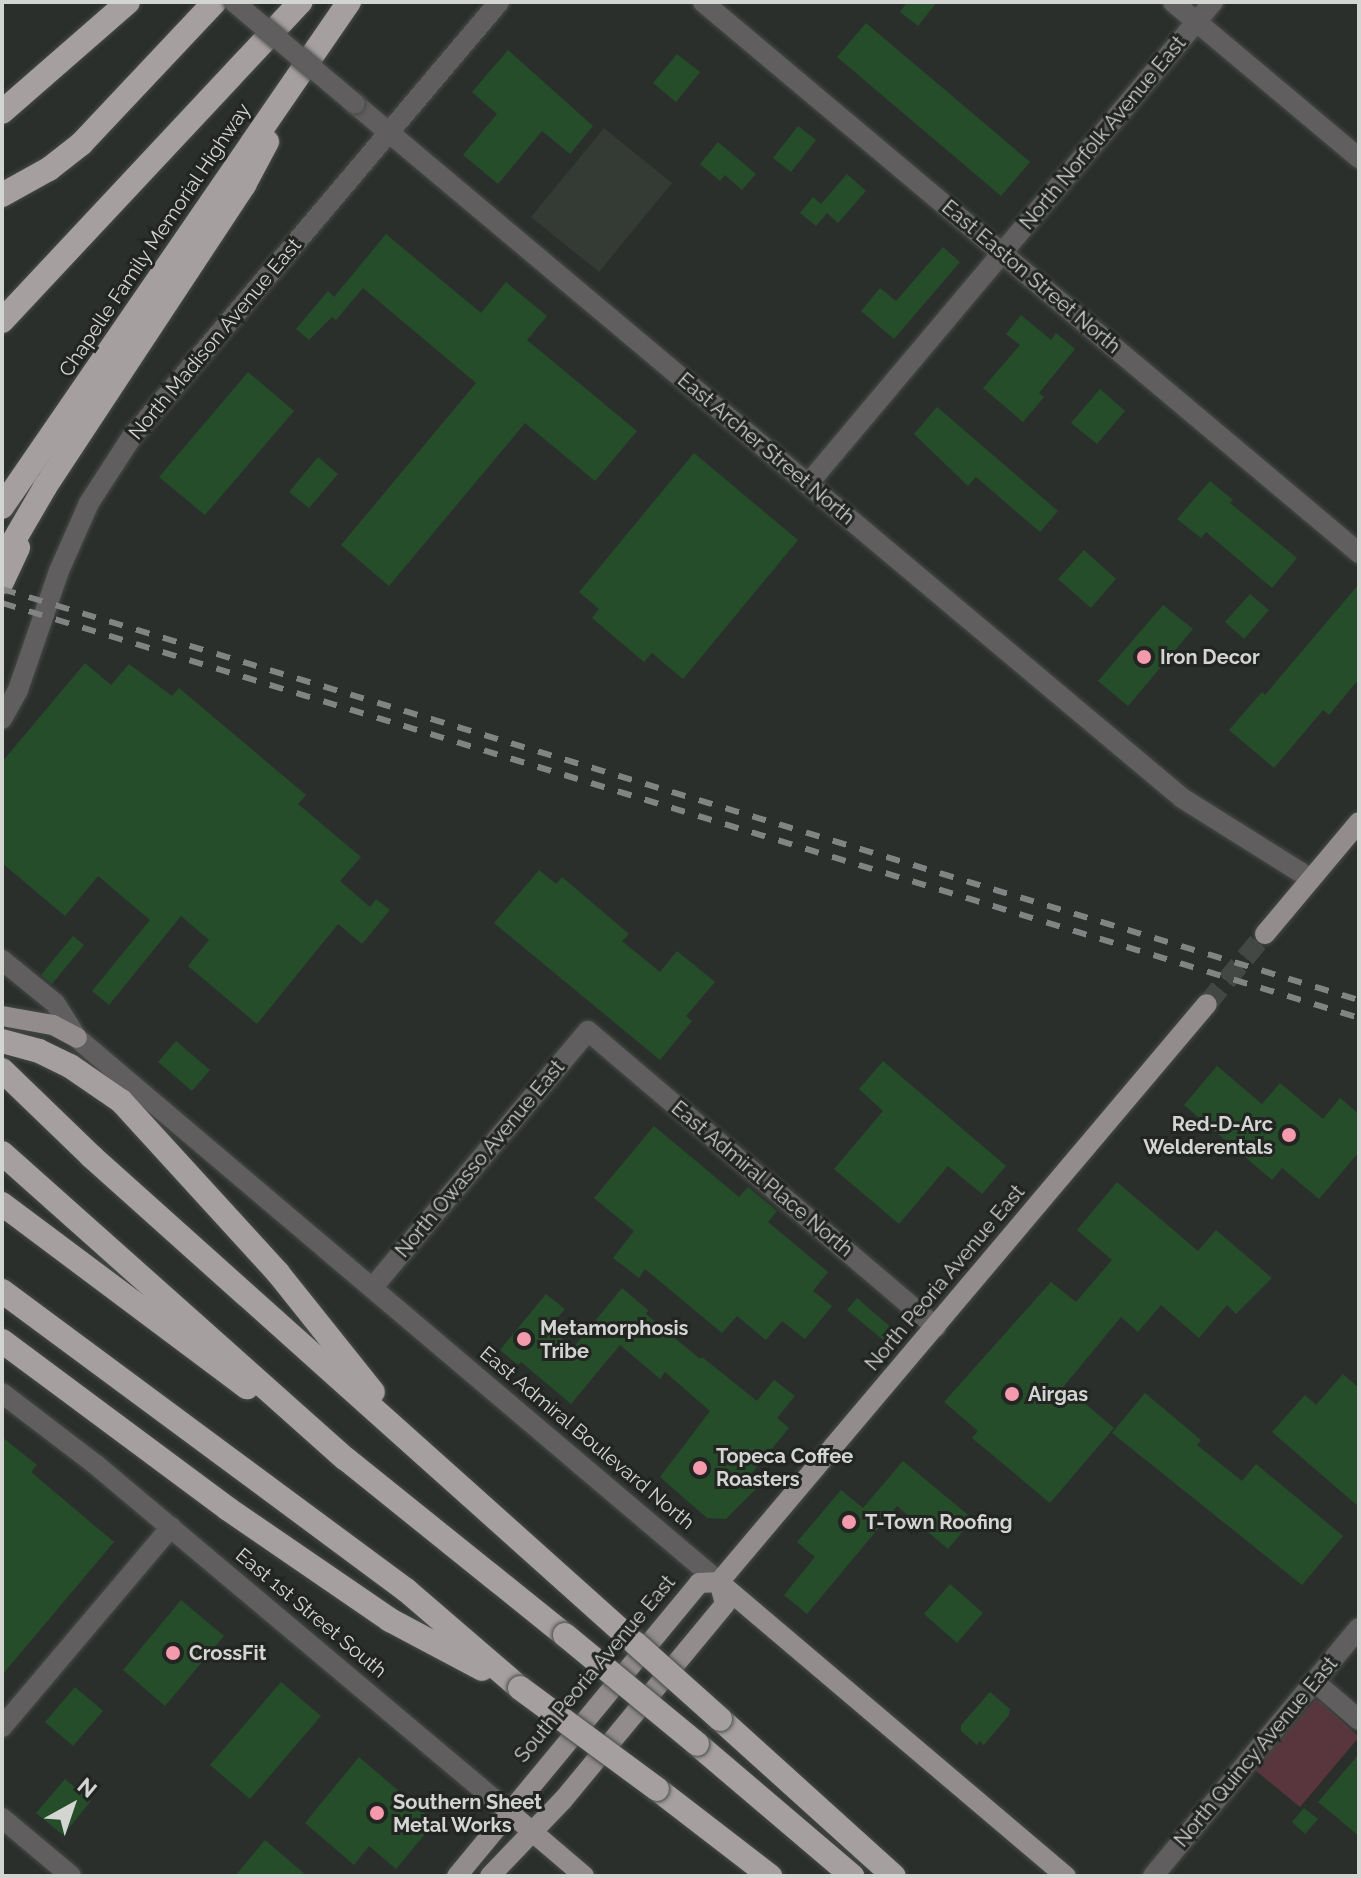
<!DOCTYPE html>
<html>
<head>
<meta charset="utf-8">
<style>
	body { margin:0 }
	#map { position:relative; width:1361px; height:1878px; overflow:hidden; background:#2b2f2c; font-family:Raleway,sans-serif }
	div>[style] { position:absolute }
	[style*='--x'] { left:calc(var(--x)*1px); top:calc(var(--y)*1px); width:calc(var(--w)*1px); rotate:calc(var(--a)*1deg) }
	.built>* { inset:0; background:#333b34 }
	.green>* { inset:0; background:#59363d }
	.building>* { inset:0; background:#254d29 }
	.major-tunnel>* { height:20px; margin-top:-10px; transform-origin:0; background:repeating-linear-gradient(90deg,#444845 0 20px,transparent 0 30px) }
	.roads { filter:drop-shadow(0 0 2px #464a47) drop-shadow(0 0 2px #464a47) }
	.minor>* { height:20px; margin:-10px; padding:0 10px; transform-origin:10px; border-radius:10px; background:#605e5e }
	.major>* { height:20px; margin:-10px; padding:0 10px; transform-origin:10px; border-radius:10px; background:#928c8d }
	.highway>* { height:24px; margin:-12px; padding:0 12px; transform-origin:12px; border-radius:12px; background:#a59fa0 }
	.rail>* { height:6px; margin-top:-3px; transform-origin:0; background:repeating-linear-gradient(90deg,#818482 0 14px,transparent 0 28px) }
	.bridges { filter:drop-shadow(0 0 2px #464a47) drop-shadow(0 0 2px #464a47) }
	.minor-bridge>* { height:20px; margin:-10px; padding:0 10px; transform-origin:10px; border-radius:10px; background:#605e5e }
	.highway-bridge>* { height:24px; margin:-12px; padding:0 12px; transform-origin:12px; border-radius:12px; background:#a59fa0 }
	.dots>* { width:22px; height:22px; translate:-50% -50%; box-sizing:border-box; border:4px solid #222522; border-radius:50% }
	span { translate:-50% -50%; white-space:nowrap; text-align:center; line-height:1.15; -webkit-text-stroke:6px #222522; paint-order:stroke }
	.street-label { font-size:20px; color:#d3d5d3 }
	.poi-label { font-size:20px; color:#d3d5d3; font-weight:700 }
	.left { translate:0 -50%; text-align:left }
	.right { translate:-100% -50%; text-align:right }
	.frame { position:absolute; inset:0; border:4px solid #d3d5d3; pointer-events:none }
	.north { position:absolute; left:32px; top:1766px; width:80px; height:80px; -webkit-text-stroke:6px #222522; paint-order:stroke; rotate:40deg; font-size:22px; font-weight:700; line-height:32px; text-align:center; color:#d3d5d3 }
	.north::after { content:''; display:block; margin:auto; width:28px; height:36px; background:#d3d5d3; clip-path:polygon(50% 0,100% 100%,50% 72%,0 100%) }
</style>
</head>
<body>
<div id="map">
	<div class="built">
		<div style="clip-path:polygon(604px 128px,672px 183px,599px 272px,531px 217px)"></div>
	</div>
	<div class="green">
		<div style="clip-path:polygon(1315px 1700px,1320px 1701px,1359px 1737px,1300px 1807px,1255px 1770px)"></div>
	</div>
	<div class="building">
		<div style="clip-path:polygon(907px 2px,937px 2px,918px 26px,900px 12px)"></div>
		<div style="clip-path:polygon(866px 23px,1030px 162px,1001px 196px,837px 57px)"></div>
		<div style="clip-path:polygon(508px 50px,593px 126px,570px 154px,542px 131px,498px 184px,463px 155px,497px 114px,472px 92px)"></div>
		<div style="clip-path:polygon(677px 54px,700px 72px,676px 102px,653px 83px)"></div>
		<div style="clip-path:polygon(798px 126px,816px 140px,791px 172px,773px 158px)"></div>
		<div style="clip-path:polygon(718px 142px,756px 174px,742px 190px,725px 175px,720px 181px,700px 164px)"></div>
		<div style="clip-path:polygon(847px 174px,866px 191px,838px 223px,827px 213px,816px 226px,800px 213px,813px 197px,821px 204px)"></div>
		<div style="clip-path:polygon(386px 234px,481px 313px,506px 282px,547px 316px,527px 340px,637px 431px,595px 481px,525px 423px,389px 586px,341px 545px,476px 383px,363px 288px,336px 320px,332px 317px,309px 340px,296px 329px,328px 291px,334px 297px)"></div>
		<div style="clip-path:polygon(943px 247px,960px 262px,894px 339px,861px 311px,880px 288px,896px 301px)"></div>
		<div style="clip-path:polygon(1021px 315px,1051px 340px,1056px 333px,1075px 349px,1039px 393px,1044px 397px,1023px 422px,983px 388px,1020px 345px,1006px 334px)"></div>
		<div style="clip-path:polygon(248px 372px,294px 411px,205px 515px,159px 477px)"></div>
		<div style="clip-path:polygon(1100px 389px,1125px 411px,1097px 444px,1071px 423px)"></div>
		<div style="clip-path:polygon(937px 407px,1058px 511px,1040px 532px,976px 477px,968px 486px,914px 434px)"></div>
		<div style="clip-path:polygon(694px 453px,798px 540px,683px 679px,652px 653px,644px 662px,592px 618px,599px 609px,579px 592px)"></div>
		<div style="clip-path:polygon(318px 457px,338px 474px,309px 508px,289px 492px)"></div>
		<div style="clip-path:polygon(1210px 481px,1233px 500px,1230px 503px,1297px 558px,1272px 588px,1206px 532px,1201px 538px,1177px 519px)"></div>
		<div style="clip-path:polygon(1084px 550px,1116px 579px,1091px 608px,1058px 579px)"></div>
		<div style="clip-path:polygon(1359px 584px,1359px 679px,1329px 715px,1323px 710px,1274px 768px,1229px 730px,1262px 692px,1265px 695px)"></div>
		<div style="clip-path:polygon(1250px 594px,1269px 610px,1244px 639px,1225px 622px)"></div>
		<div style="clip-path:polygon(1163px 605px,1193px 629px,1128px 706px,1098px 681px)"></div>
		<div style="clip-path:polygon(85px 663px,111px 685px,129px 664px,172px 696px,179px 688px,306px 795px,298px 804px,361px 857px,340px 881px,370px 907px,376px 899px,390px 910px,362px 944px,338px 924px,257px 1024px,188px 966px,209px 940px,181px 916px,109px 1005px,92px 991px,150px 920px,98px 876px,65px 916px,2px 863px,2px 762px)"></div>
		<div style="clip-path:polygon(539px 870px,556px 884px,562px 877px,629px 934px,622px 941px,660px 972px,677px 951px,715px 982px,686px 1016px,692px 1021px,660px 1060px,494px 923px)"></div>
		<div style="clip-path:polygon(73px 936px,84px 945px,52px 984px,41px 975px)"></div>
		<div style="clip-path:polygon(176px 1041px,210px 1070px,192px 1091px,158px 1062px)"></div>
		<div style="clip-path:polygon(883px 1061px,1006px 1166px,982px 1194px,948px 1166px,899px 1224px,834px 1169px,883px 1111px,859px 1089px)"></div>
		<div style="clip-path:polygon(1217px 1066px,1262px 1104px,1280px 1083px,1323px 1119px,1340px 1098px,1359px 1114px,1359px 1152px,1319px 1199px,1282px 1168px,1272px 1180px,1184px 1105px)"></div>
		<div style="clip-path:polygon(654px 1126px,739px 1197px,748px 1187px,777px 1211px,768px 1222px,828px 1272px,813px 1291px,832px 1306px,805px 1339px,782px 1321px,766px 1340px,737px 1316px,722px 1333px,645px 1269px,639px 1278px,613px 1258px,634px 1231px,594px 1198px)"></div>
		<div style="clip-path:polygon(1117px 1182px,1198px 1251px,1216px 1230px,1272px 1278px,1236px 1314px,1227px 1305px,1199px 1338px,1161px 1305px,1138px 1332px,1121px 1317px,1064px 1386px,1114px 1428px,1050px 1503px,972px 1438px,978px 1431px,944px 1402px,1051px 1282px,1076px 1302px,1112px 1260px,1077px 1230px)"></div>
		<div style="clip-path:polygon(622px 1288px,648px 1310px,646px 1314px,700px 1359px,702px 1357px,757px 1401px,774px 1380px,795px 1396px,777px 1418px,789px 1428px,746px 1480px,756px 1489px,726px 1519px,707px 1518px,660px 1477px,710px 1411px,665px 1372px,660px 1379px,620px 1345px,571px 1404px,521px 1362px,518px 1365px,500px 1350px,546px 1294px,565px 1309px,549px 1328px,573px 1348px)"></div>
		<div style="clip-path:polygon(857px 1298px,893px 1329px,883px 1340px,847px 1310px)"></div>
		<div style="clip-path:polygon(1343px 1374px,1359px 1388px,1359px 1507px,1272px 1432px,1305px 1395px,1316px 1405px)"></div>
		<div style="clip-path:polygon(1145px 1393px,1201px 1440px,1197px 1445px,1242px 1481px,1256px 1464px,1343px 1536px,1302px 1585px,1112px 1433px)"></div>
		<div style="clip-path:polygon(2px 1437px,37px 1465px,31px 1472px,114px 1542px,2px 1675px)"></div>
		<div style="clip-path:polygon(903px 1461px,973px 1519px,948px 1549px,897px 1506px,807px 1614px,784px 1595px,815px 1557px,797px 1542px,841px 1490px,863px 1508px)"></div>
		<div style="clip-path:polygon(950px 1584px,983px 1613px,957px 1643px,924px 1614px)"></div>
		<div style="clip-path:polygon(181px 1600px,224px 1636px,165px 1706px,123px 1670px)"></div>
		<div style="clip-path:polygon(281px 1682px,321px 1716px,250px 1799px,210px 1765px)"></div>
		<div style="clip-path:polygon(75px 1687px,103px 1711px,73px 1746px,45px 1722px)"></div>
		<div style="clip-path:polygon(990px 1692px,1010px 1709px,1009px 1715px,984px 1745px,980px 1741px,977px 1745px,961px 1731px,961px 1725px)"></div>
		<div style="clip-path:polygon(1359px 1754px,1359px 1836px,1318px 1802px)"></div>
		<div style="clip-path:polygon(359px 1757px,435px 1822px,396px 1869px,369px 1846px,354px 1865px,305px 1823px)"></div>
		<div style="clip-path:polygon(65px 1779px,91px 1801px,63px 1835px,36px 1813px)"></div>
		<div style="clip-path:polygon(1304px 1808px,1318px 1819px,1305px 1834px,1292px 1822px)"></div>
		<div style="clip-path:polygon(265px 1840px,307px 1876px,235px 1876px)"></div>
	</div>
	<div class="major-tunnel">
		<div style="--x:1207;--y:1004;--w:91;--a:-50.4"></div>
	</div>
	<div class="roads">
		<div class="minor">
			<div style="--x:703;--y:2;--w:857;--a:40.03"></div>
			<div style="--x:1173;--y:2;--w:243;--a:40"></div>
			<div style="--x:355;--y:104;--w:1080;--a:40"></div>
			<div style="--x:1182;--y:798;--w:152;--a:32.1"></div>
			<div style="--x:808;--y:484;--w:630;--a:-49.96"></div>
			<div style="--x:2;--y:719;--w:33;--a:-61"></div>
			<div style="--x:18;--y:690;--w:126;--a:-71"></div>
			<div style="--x:59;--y:571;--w:74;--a:-66.2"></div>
			<div style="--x:89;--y:503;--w:77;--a:-57.1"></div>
			<div style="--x:131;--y:438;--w:571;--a:-49.83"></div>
			<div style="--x:2;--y:960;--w:68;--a:39.1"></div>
			<div style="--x:55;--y:1003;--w:41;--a:57.8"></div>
			<div style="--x:77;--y:1038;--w:841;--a:40.28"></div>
			<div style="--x:373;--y:1287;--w:334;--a:-50"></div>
			<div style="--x:588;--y:1031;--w:457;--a:40.4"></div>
			<div style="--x:2;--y:1393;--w:117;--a:37.4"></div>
			<div style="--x:95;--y:1464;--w:539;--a:40.04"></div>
			<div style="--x:1315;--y:1682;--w:58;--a:40.8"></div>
			<div style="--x:2;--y:1727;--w:262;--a:-49.8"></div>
			<div style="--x:2;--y:1818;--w:90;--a:40"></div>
			<div style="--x:1153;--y:1876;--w:322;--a:-50.3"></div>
		</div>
		<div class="major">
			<div style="--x:1265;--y:934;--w:146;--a:-50"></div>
			<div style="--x:2;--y:1016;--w:52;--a:10"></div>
			<div style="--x:53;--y:1025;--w:27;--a:28"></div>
			<div style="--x:719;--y:1582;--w:756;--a:-49.83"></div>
			<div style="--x:719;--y:1582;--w:455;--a:40.3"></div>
			<div style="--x:508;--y:1811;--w:100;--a:40.5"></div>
			<div style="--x:457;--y:1876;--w:380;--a:-50.4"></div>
			<div style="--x:699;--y:1583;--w:20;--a:-3"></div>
			<div style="--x:490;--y:1876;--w:105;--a:-46.2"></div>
			<div style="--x:563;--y:1800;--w:254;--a:-50.4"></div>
			<div style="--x:725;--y:1604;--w:23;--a:-105"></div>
		</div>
		<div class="highway">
			<div style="--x:2;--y:112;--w:167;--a:-41.1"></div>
			<div style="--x:2;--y:195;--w:54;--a:-29"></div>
			<div style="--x:49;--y:169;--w:41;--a:-38"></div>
			<div style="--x:81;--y:144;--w:195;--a:-46.7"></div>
			<div style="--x:2;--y:321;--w:437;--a:-46.9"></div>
			<div style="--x:2;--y:507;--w:613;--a:-55.51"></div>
			<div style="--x:2;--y:561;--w:86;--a:-59.8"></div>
			<div style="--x:45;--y:487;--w:362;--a:-56.6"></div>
			<div style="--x:244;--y:185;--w:49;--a:-61.9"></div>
			<div style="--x:2;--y:582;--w:38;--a:-65"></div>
			<div style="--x:2;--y:1041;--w:38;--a:15"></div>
			<div style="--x:39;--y:1051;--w:34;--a:26"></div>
			<div style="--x:70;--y:1066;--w:62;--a:34.5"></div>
			<div style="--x:121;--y:1101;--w:233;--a:47.6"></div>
			<div style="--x:278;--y:1273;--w:152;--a:51.4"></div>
			<div style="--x:2;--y:1070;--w:124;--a:44"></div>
			<div style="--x:91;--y:1156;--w:730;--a:41.84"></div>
			<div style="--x:2;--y:1153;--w:460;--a:41.7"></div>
			<div style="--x:346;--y:1459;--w:281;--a:38.8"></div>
			<div style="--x:2;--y:1204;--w:306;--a:36.8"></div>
			<div style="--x:2;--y:1291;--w:503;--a:36.51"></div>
			<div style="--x:406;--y:1590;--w:150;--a:40.7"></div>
			<div style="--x:2;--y:1341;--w:282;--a:36.6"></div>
			<div style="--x:228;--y:1509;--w:196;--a:34.4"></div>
			<div style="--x:390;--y:1620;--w:104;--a:28"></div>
			<div style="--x:720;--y:1719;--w:234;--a:42.1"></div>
			<div style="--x:697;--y:1744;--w:204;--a:40.4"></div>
			<div style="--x:657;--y:1789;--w:143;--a:37.6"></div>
		</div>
	</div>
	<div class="rail">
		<div style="--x:2;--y:589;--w:1418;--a:16.85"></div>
		<div style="--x:2;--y:603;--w:1419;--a:17"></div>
	</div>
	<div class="bridges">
		<div class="minor-bridge">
			<div style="--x:234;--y:2;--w:158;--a:40.1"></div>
		</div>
		<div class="highway-bridge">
			<div style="--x:565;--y:1635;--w:171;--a:39.5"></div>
			<div style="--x:635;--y:1643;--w:114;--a:41.8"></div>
			<div style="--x:520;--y:1688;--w:170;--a:36.4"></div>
		</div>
	</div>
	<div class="dots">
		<div style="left:1144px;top:657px;background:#f39aac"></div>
		<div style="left:1289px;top:1135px;background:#f39aac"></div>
		<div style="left:524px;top:1339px;background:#f39aac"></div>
		<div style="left:1012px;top:1394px;background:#f39aac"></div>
		<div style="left:700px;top:1468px;background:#f39aac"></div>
		<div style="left:849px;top:1522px;background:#f39aac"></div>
		<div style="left:173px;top:1653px;background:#f39aac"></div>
		<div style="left:377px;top:1813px;background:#f39aac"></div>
	</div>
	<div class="street-label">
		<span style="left:1103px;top:133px;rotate:-50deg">North Norfolk Avenue East</span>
		<span style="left:155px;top:240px;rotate:-56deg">Chapelle Family Memorial Highway</span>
		<span style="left:1031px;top:277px;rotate:40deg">East Easton Street North</span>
		<span style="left:215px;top:339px;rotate:-50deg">North Madison Avenue East</span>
		<span style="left:766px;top:449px;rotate:40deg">East Archer Street North</span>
		<span style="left:480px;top:1159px;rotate:-50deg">North Owasso Avenue East</span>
		<span style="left:762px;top:1179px;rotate:40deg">East Admiral Place North</span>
		<span style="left:945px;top:1278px;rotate:-50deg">North Peoria Avenue East</span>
		<span style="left:587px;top:1438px;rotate:40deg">East Admiral Boulevard North</span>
		<span style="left:311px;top:1613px;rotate:40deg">East 1st Street South</span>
		<span style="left:595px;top:1669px;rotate:-50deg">South Peoria Avenue East</span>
		<span style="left:1256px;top:1752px;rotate:-50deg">North Quincy Avenue East</span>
	</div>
	<div class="poi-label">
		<span class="left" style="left:1160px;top:657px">Iron Decor</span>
		<span class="right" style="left:1273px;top:1136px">Red-D-Arc<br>Welderentals</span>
		<span class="left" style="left:540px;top:1340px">Metamorphosis<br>Tribe</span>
		<span class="left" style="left:1028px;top:1394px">Airgas</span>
		<span class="left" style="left:716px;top:1468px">Topeca Coffee<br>Roasters</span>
		<span class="left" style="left:865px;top:1522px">T-Town Roofing</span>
		<span class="left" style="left:189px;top:1653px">CrossFit</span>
		<span class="left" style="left:393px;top:1814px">Southern Sheet<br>Metal Works</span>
	</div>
	<div class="frame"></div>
	<div class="north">N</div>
</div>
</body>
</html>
